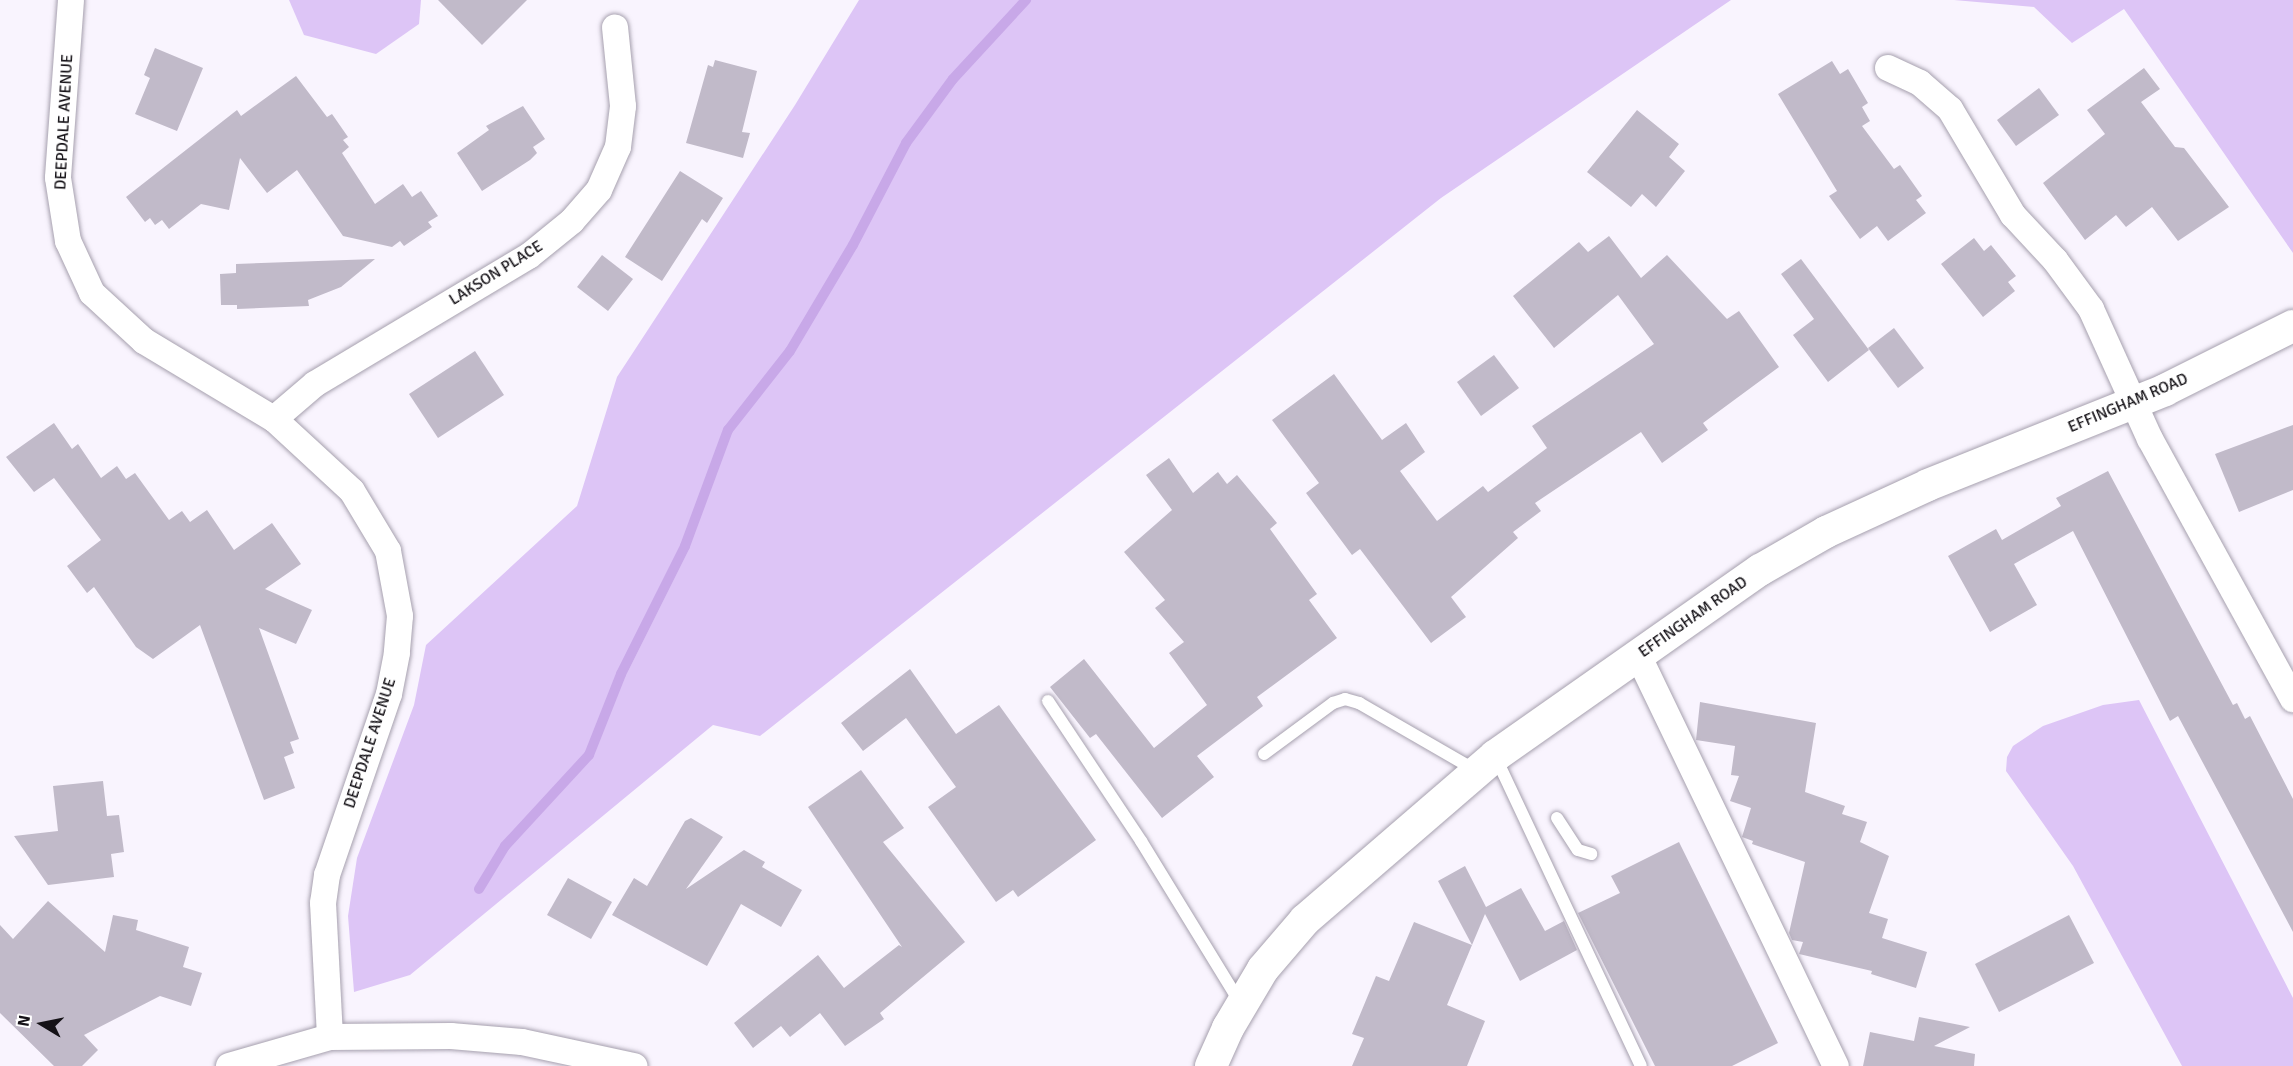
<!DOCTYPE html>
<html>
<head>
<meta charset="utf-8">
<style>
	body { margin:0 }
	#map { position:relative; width:2293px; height:1066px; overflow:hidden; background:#f9f4fe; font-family:Signika,sans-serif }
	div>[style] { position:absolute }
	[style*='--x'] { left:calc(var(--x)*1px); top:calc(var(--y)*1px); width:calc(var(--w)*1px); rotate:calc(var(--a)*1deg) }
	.green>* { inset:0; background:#ddc5f6 }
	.stream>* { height:10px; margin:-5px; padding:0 5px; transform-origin:5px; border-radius:5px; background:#c8a8e8 }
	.building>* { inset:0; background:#c1bac9 }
	.roads { filter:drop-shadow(0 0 2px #a6a0ae) drop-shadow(0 0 2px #a6a0ae) }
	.service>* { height:12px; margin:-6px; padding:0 6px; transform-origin:6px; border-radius:6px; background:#fff }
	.minor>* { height:26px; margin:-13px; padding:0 13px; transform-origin:13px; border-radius:13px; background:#fff }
	.tertiary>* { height:32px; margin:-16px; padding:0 16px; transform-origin:16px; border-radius:16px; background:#fff }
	span { translate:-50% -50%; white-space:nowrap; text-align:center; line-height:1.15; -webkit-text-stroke:6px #fff; paint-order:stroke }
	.street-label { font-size:16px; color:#151217 }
	.north { position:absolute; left:12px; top:994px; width:60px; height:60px; -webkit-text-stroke:4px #fff; paint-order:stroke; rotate:280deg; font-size:16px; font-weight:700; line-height:24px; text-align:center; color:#151217 }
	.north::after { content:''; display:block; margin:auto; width:21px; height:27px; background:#151217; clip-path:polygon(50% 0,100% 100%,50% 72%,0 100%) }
</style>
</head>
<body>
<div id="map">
	<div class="green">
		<div style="clip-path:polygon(289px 0,421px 0,419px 24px,376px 54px,304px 35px)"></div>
		<div style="clip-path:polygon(859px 0,1731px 0,1441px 198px,760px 736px,713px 725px,410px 975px,354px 992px,348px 916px,357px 858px,414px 705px,426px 645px,577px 506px,617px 377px,795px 105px)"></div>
		<div style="clip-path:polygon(1954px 0,2293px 0,2293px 253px,2124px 9px,2072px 43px,2034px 7px)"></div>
		<div style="clip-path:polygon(2139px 700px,2293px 998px,2293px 1066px,2182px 1066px,2073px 866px,2006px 771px,2007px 757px,2013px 746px,2043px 726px,2103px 705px)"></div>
	</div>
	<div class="stream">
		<div style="--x:479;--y:889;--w:50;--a:-58.8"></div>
		<div style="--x:505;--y:846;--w:124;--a:-47.3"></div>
		<div style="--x:589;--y:755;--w:87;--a:-68.4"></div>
		<div style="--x:621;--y:674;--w:143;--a:-63.4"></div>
		<div style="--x:685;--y:546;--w:124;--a:-69.7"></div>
		<div style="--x:728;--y:430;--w:100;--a:-51.9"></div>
		<div style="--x:790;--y:351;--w:123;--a:-59.3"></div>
		<div style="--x:853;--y:245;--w:115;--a:-62.5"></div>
		<div style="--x:906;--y:143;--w:79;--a:-53.7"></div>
		<div style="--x:953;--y:79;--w:108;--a:-47.3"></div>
	</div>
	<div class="building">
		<div style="clip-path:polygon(438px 0,527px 0,482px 45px)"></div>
		<div style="clip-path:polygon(155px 48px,203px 68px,177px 131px,135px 114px,150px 78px,144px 75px)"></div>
		<div style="clip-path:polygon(715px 60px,757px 71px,742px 132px,750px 133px,743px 158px,686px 143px,708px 65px,713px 67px)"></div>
		<div style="clip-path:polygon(1832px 61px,1840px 74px,1848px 69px,1868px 103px,1862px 107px,1870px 121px,1862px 126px,1894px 169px,1900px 165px,1922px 196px,1916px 200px,1926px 213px,1888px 241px,1877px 226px,1860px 239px,1829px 196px,1837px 191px,1778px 94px)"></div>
		<div style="clip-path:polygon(2144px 68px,2160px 89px,2141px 102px,2175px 147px,2184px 148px,2229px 207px,2178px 241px,2152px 207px,2126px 227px,2116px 215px,2085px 240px,2043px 183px,2105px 134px,2087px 110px)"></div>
		<div style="clip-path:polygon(296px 76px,327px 117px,332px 114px,348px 137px,343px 140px,349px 147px,342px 153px,375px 204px,403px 184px,412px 197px,421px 191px,438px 216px,428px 222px,432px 227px,404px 246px,400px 241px,392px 247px,343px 236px,297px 170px,267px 193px,240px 158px,229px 210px,201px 204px,169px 229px,162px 220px,155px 225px,150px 218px,145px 222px,126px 197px,237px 110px,241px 116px)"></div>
		<div style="clip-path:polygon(2039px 88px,2059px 115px,2016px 146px,1997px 120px)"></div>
		<div style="clip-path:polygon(523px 106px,545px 139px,533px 147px,537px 153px,530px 160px,482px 191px,457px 153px,489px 130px,486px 126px)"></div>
		<div style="clip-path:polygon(1637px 110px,1679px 144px,1669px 157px,1685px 171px,1656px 207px,1642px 194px,1631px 207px,1587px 172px)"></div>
		<div style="clip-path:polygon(680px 171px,723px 198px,707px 223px,702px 219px,662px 281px,625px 257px)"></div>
		<div style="clip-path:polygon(1609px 236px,1641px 278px,1667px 255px,1727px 319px,1739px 311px,1779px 367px,1703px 423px,1708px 430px,1662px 463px,1641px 432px,1535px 503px,1541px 511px,1513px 532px,1518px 538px,1451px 597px,1466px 617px,1431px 643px,1360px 549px,1352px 555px,1306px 493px,1319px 483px,1272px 420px,1334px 374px,1382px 440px,1406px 423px,1425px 452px,1400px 471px,1437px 521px,1483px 486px,1488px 492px,1547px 448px,1532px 426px,1654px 344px,1618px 295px,1554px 348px,1513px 296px,1579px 242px,1588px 252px)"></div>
		<div style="clip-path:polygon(1974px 238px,1984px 251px,1991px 245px,2016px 276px,2008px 282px,2015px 291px,1983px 317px,1941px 264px)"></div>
		<div style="clip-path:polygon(602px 255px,633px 279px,608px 311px,577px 287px)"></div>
		<div style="clip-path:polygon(375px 259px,341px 287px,308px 300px,309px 306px,237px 309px,237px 305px,221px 305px,220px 274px,236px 273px,236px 264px)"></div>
		<div style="clip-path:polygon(1801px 259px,1869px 350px,1828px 382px,1793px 335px,1814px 319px,1781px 274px)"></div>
		<div style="clip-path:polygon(1894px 328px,1924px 368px,1898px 388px,1868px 348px)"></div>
		<div style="clip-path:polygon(475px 351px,504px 395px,438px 438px,409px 394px)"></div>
		<div style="clip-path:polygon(1494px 355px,1519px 388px,1481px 416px,1457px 382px)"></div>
		<div style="clip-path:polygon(54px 423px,72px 449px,78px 444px,101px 478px,117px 466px,126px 479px,135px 473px,169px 520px,182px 511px,190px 522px,207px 510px,234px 550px,272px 523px,301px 564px,265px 589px,312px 610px,296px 644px,259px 628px,299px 739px,290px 742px,294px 753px,284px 757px,295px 788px,264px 800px,200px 625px,153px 659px,136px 647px,94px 587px,87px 593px,67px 566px,101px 540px,54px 478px,34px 492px,6px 457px)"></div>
		<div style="clip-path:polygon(2293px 425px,2293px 490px,2239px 512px,2215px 454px)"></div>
		<div style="clip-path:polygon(1169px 458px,1193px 493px,1218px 472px,1227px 484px,1237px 475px,1277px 523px,1270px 529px,1317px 594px,1309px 600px,1337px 638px,1257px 697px,1263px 706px,1197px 756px,1214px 777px,1162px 818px,1096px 734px,1090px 738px,1050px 687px,1084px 659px,1154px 748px,1207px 705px,1169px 653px,1184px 642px,1155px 608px,1165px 600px,1124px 552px,1172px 510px,1146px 475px)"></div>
		<div style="clip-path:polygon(2108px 471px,2233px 705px,2237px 703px,2245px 719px,2250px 716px,2293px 799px,2293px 932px,2178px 716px,2170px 721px,2073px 531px,2014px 564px,2037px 605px,1990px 632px,1948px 556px,1996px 529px,2002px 540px,2061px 506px,2056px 498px)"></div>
		<div style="clip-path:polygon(910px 669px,956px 734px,999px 705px,1096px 840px,1018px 897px,1013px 890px,996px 902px,928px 807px,956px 787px,906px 718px,863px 751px,841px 723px)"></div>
		<div style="clip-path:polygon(1700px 702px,1816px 723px,1805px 792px,1845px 806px,1842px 814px,1867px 822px,1860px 842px,1889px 856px,1869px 913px,1888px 919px,1882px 938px,1927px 952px,1916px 988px,1871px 974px,1872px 971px,1799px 954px,1803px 942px,1792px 940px,1789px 933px,1805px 862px,1752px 844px,1753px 841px,1742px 837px,1751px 808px,1730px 801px,1739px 776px,1731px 775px,1735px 746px,1696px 740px)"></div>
		<div style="clip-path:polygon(861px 770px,904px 828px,883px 842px,965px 942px,880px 1013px,884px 1019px,845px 1046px,820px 1013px,790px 1037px,781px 1026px,753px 1048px,734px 1023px,818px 955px,844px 988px,899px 945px,902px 947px,808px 807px)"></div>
		<div style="clip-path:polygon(103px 781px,107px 816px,119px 815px,124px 852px,111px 854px,114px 877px,48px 885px,14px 836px,58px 831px,53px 786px)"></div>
		<div style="clip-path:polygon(691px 818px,723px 837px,686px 889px,744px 850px,765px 862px,762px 867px,802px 890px,781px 927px,741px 904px,707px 966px,612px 915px,634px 878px,647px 886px,685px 821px)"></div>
		<div style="clip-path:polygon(1679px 842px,1778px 1043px,1732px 1066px,1655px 1066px,1578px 913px,1620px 893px,1611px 876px)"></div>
		<div style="clip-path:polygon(1465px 866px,1486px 907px,1521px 888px,1545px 931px,1564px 921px,1577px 950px,1520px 981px,1485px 914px,1472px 945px,1438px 881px)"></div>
		<div style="clip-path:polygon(568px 878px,612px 902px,591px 939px,547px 915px)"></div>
		<div style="clip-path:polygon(48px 901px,105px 952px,113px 915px,138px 920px,136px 930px,189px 947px,183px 967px,202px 973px,191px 1006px,160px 996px,84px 1035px,98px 1050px,82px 1066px,54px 1066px,0 1013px,0 925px,13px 939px)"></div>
		<div style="clip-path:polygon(2069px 915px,2094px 963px,1999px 1012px,1975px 964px)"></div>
		<div style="clip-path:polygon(1414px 922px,1472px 945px,1447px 1005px,1485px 1021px,1467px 1066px,1352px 1066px,1364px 1038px,1352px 1034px,1376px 976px,1389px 981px)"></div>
		<div style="clip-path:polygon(1919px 1017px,1970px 1027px,1934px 1046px,1975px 1054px,1974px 1066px,1863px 1066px,1870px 1032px,1914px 1041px)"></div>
	</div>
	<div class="roads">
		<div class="service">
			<div style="--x:1048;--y:701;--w:168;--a:56.4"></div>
			<div style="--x:1141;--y:841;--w:191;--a:58.5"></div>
			<div style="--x:1264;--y:754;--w:86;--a:-36.5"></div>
			<div style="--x:1333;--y:703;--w:13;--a:-18"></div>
			<div style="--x:1345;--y:699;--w:15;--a:16"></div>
			<div style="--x:1359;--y:703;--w:134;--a:30"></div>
			<div style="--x:1496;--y:758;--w:340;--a:64.8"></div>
			<div style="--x:1557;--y:818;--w:38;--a:57"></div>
			<div style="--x:1578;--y:850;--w:14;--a:17"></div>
		</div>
		<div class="minor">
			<div style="--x:71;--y:0;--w:178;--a:94.2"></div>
			<div style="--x:58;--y:178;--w:64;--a:81"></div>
			<div style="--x:68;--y:241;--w:57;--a:65.2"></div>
			<div style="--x:92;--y:293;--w:71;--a:42.7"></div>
			<div style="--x:144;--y:341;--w:152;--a:31"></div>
			<div style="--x:274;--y:419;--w:106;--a:42.7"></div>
			<div style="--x:352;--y:491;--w:70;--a:59"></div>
			<div style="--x:388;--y:551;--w:66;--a:79.5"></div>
			<div style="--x:400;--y:616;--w:37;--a:95"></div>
			<div style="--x:397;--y:653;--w:42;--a:101"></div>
			<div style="--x:389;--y:694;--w:191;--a:108.9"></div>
			<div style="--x:327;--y:875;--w:28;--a:98"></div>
			<div style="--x:323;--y:903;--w:134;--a:87"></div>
			<div style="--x:1888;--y:68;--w:35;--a:25"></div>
			<div style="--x:1920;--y:83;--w:40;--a:41"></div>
			<div style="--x:1950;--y:109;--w:123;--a:59.3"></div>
			<div style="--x:2013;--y:215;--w:62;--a:47"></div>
			<div style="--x:2055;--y:260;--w:61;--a:53.7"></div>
			<div style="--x:2091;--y:309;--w:143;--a:65.6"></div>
			<div style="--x:2150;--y:439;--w:297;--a:61.2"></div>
			<div style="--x:274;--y:419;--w:54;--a:-40.5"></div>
			<div style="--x:315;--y:384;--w:249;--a:-30.9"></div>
			<div style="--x:529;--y:256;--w:55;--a:-39.1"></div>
			<div style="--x:572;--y:221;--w:41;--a:-48.9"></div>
			<div style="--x:599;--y:190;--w:47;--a:-66.2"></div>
			<div style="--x:618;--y:147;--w:41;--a:-83"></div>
			<div style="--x:623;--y:106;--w:79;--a:-95.8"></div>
			<div style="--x:1638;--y:655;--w:456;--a:64.3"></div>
			<div style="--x:229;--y:1066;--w:105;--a:-16"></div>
			<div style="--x:330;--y:1037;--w:121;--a:-0.5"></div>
			<div style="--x:451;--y:1036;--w:71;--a:4.8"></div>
			<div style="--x:522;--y:1042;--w:115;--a:12.1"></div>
		</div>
		<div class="tertiary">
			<div style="--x:1211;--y:1066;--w:42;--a:-65.9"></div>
			<div style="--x:1228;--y:1028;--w:69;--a:-59.3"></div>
			<div style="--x:1263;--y:969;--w:65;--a:-49.4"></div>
			<div style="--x:1305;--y:920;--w:251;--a:-40.8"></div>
			<div style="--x:1495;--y:756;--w:324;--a:-35.1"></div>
			<div style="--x:1760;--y:570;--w:76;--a:-29.9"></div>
			<div style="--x:1826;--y:532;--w:112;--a:-24.7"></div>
			<div style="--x:1928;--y:485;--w:255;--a:-21.8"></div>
			<div style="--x:2165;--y:390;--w:143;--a:-26.6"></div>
		</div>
	</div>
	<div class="street-label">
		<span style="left:64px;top:122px;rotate:-87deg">DEEPDALE AVENUE</span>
		<span style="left:496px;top:273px;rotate:-32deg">LAKSON PLACE</span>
		<span style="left:2128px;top:403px;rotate:-23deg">EFFINGHAM ROAD</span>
		<span style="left:1693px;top:617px;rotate:-35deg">EFFINGHAM ROAD</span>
		<span style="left:370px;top:743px;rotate:-72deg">DEEPDALE AVENUE</span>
	</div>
	<div class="north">N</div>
</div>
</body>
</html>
